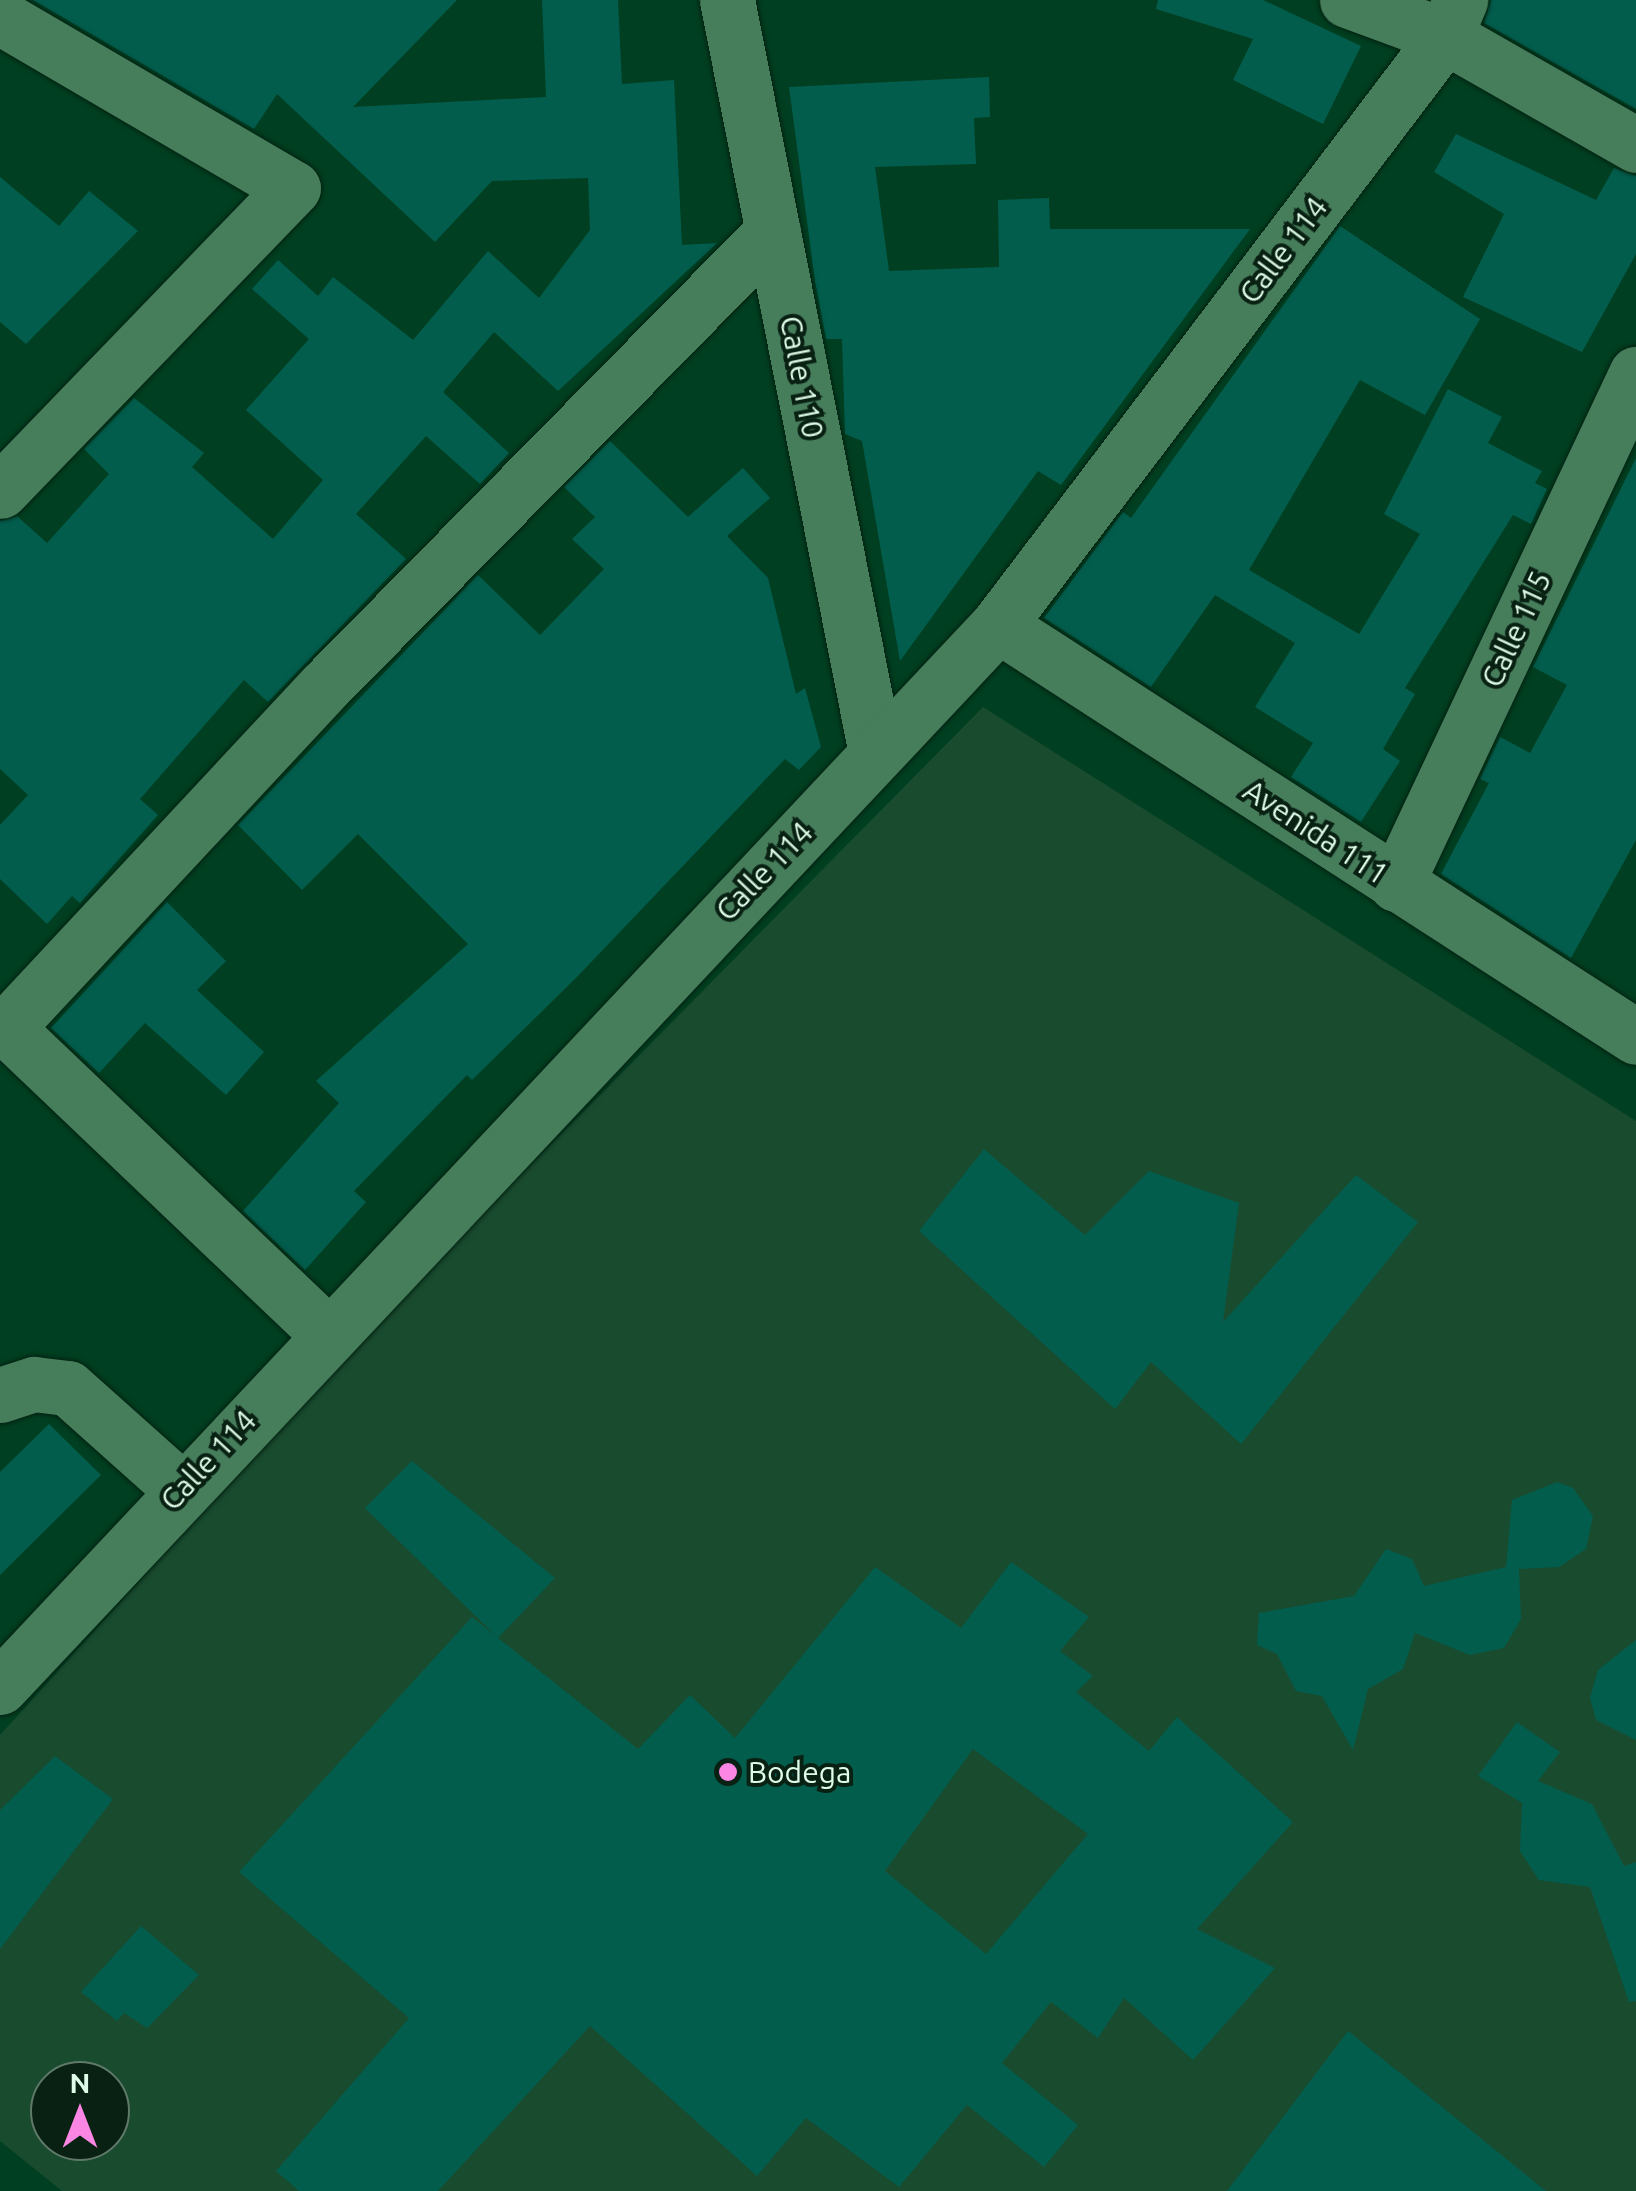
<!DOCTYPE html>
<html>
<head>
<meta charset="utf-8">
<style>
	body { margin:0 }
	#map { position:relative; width:1636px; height:2191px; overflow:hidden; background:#003f21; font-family:Ubuntu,sans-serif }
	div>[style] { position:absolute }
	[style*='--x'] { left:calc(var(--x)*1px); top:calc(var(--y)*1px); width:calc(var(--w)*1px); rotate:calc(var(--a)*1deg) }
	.built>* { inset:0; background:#194b2f }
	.building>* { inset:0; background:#035d4d }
	.roads { filter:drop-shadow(0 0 2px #042211) drop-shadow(0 0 2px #042211) }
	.minor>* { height:55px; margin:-27.5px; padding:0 27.5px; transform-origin:27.5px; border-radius:27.5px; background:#467d5b }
	.dots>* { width:28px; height:28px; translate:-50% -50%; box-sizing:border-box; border:5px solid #092113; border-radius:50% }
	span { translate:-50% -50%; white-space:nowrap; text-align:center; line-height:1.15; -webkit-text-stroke:8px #092113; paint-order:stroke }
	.street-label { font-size:30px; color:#dffce8 }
	.poi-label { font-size:30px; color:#dffce8 }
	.left { translate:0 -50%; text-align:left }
	.north { position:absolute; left:30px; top:2061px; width:100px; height:100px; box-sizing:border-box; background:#092113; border:2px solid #5f7968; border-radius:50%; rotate:0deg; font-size:28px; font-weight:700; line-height:40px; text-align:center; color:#dffce8 }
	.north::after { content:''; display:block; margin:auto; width:35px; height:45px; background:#fc86e4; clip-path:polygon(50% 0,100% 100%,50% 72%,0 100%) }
</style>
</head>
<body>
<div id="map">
	<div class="built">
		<div style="clip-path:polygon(evenodd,983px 707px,1636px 1121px,1636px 2191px,62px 2191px,0 2141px,0 1735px,366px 1332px,983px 707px,50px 2081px,110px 2081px,110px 2141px,50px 2141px,50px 2081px)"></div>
	</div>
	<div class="building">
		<div style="clip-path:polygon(33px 0,457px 0,353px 107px,546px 97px,542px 0,618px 0,622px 84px,674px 80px,682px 245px,717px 243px,558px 391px,494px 332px,443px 392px,509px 453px,480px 484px,426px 436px,356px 514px,406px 559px,268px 702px,244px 680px,140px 799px,158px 815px,80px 903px,72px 896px,47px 924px,0 879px,0 825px,28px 795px,0 769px,0 521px,17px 516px,47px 543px,109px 474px,84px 449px,134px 398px,204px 453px,192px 467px,273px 539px,323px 480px,246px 410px,309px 339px,252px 289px,278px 260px,318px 296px,333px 277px,413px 340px,488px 251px,539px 298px,590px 230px,588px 178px,492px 181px,435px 242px,277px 94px,254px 129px)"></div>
		<div style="clip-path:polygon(1158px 0,1263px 0,1361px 46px,1323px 124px,1233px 80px,1253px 39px,1156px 9px)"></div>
		<div style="clip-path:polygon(1491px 0,1636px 0,1636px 109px,1484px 23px)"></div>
		<div style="clip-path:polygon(989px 77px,990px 117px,974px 118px,976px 164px,875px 167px,889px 271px,999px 267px,998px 200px,1049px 198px,1050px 229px,1250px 229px,1061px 485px,1038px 471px,900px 661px,862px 441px,845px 434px,842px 339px,826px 339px,815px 281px,789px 87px)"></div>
		<div style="clip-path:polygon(1456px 134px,1596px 200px,1614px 168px,1636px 176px,1636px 254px,1582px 352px,1463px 297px,1504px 214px,1434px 172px)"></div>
		<div style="clip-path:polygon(0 177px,59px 226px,89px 191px,138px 231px,26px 344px,0 322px)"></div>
		<div style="clip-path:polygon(1340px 226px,1480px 319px,1425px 415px,1360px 380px,1249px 570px,1359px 634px,1420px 534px,1384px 514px,1448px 389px,1502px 417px,1488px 443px,1542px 471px,1535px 483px,1547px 489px,1531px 524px,1513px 515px,1405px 688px,1415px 694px,1383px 749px,1400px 761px,1361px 822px,1291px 777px,1313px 743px,1255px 707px,1295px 643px,1215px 595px,1151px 687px,1044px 618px,1123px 512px,1131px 518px)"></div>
		<div style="clip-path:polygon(610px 441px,688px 517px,743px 468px,770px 498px,727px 536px,768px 578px,796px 694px,805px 688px,821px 747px,799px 770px,785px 759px,576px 978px,472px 1080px,467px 1075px,354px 1191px,366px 1202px,305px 1270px,243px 1211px,339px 1103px,316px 1081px,468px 944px,358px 834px,302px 890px,238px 825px,478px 575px,540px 635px,604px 569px,572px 539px,595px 517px,564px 487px)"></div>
		<div style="clip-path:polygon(1636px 458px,1636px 840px,1571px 958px,1441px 874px,1489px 783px,1480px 779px,1500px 737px,1530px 753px,1567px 685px,1533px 667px)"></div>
		<div style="clip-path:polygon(167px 902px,226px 961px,197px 990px,264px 1052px,226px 1095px,145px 1023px,99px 1073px,51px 1028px)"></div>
		<div style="clip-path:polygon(984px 1149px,1085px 1235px,1149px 1171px,1239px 1203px,1223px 1322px,1356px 1175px,1418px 1222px,1241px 1444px,1151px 1362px,1115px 1409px,919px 1231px)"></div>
		<div style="clip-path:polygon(49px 1424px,101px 1475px,0 1575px,0 1472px)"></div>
		<div style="clip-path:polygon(412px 1461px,555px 1578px,498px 1638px,365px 1508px)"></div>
		<div style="clip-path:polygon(1557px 1482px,1573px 1488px,1593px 1516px,1586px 1549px,1559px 1567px,1519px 1569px,1521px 1619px,1504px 1648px,1470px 1655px,1415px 1633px,1403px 1669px,1368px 1689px,1353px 1750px,1322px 1696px,1296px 1691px,1277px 1654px,1257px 1645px,1259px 1613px,1354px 1596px,1386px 1549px,1412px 1559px,1424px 1586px,1506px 1567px,1512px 1500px)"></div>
		<div style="clip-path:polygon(evenodd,1011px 1562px,1089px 1617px,1060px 1651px,1093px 1676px,1076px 1692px,1149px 1751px,1177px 1717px,1293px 1822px,1197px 1929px,1275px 1968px,1193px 2060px,1124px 1998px,1098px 2038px,1051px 2002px,1002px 2063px,1078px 2125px,1044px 2167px,967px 2105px,899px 2187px,806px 2118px,757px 2176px,590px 2026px,438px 2191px,299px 2191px,276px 2171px,409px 2018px,239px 1872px,472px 1617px,638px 1749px,690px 1695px,735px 1738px,875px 1567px,961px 1628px,1011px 1562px,973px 1749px,1088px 1834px,986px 1954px,885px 1871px,973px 1749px)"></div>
		<div style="clip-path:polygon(1636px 1640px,1636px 1740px,1596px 1720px,1590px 1698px,1598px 1670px)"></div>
		<div style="clip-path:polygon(1517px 1722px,1560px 1752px,1538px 1781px,1592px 1804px,1624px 1866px,1636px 1862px,1636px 2001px,1629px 2002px,1590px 1887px,1539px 1880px,1520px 1851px,1522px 1803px,1478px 1776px)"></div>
		<div style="clip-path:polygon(55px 1756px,113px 1799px,0 1949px,0 1810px)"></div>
		<div style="clip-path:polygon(141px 1926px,199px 1975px,147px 2028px,124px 2013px,117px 2021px,81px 1992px)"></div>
		<div style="clip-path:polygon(1348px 2031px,1546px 2191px,1227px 2191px)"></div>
	</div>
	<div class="roads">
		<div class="minor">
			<div style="--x:727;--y:0;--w:768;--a:78.81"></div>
			<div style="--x:1347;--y:0;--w:104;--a:20.2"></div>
			<div style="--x:1445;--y:36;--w:220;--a:29.7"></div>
			<div style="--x:0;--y:17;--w:339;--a:30.3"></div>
			<div style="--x:293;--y:188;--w:421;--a:134"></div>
			<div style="--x:998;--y:625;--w:759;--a:32.85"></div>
			<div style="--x:1396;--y:884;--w:564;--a:-64.8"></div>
			<div style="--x:0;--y:1022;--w:449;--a:43.6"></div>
			<div style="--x:6;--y:1028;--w:469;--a:-47"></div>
			<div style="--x:326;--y:685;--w:637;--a:-45.45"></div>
			<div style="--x:0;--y:1395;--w:36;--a:-18"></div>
			<div style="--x:34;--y:1384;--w:34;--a:7"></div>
			<div style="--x:68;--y:1388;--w:152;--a:41.8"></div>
			<div style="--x:0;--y:1687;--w:1457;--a:-46.78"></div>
			<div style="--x:998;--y:625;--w:739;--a:-52.8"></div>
			<div style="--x:1445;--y:36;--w:39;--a:-67"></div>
		</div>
	</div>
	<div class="dots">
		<div style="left:728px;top:1772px;background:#fc86e4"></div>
	</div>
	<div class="street-label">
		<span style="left:1283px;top:250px;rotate:-53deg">Calle 114</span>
		<span style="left:802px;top:377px;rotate:79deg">Calle 110</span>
		<span style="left:1516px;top:629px;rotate:-65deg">Calle 115</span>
		<span style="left:1316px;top:832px;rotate:33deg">Avenida 111</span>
		<span style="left:764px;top:871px;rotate:-46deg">Calle 114</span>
		<span style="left:208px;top:1460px;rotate:-47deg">Calle 114</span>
	</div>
	<div class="poi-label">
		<span class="left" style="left:748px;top:1772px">Bodega</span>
	</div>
	<div class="north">N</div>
</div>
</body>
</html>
